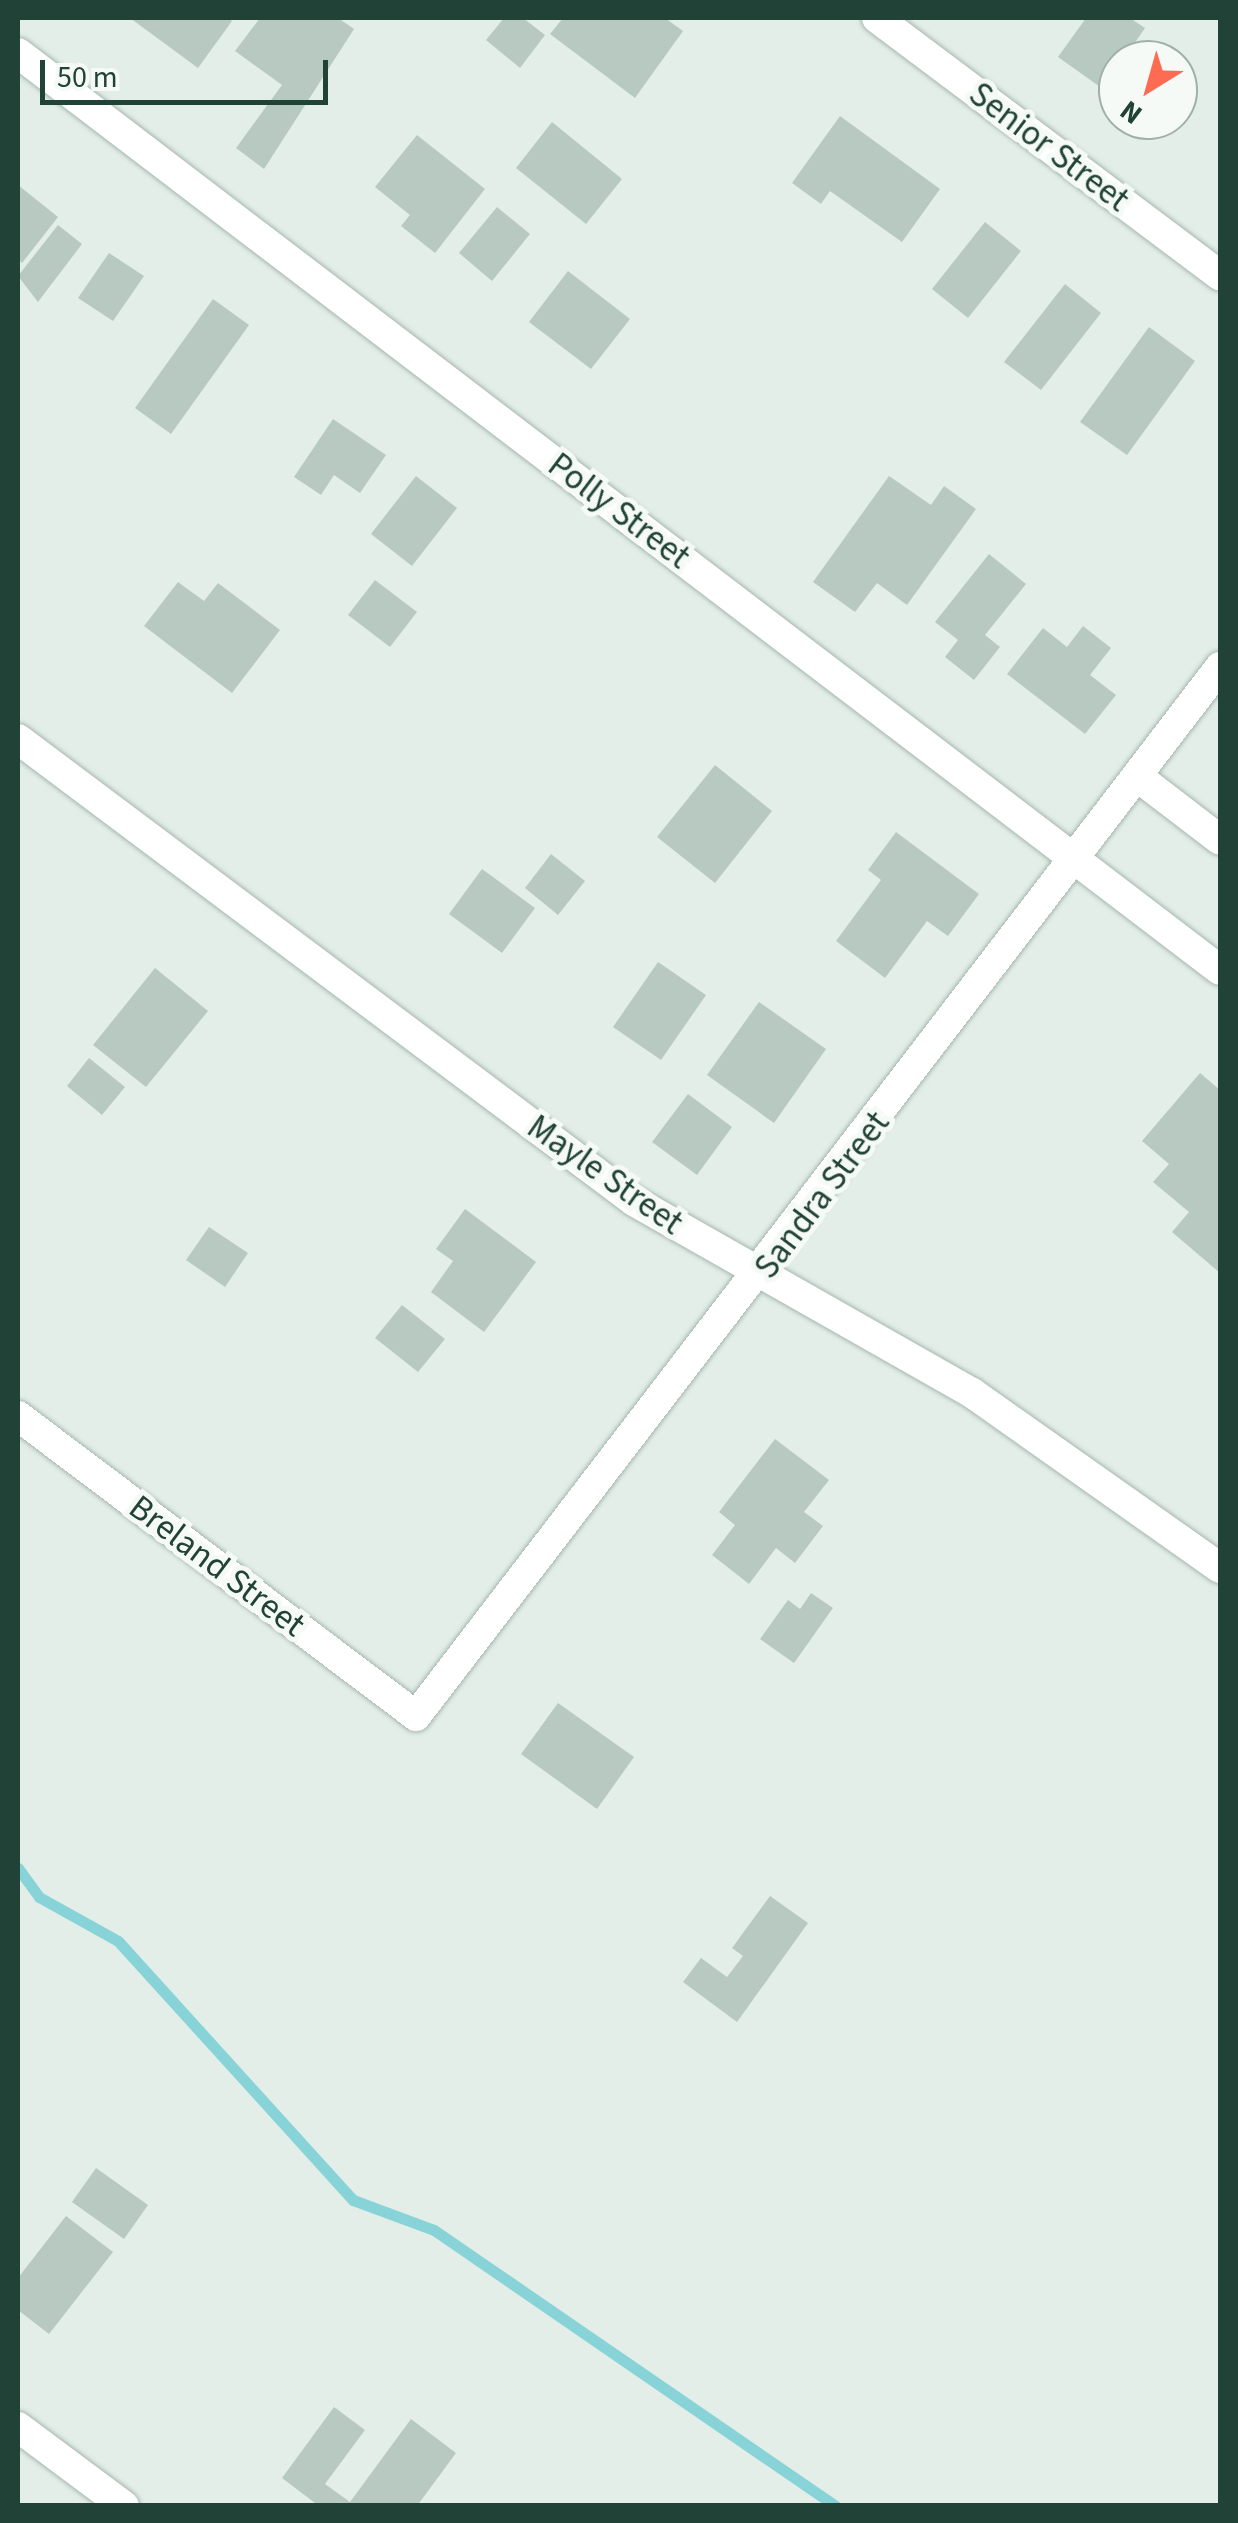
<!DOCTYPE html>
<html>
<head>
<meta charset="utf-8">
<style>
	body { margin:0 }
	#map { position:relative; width:1238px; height:2523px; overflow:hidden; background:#e3eee8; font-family:"Source Sans 3",sans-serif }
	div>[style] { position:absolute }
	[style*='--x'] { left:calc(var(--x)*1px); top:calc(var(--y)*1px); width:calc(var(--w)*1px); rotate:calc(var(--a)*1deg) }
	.stream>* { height:11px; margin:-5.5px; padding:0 5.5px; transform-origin:5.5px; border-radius:5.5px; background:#87d3d8 }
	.building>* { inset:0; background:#b8c9c1 }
	.roads { filter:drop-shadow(0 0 2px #a5b7af) drop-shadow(0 0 2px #a5b7af) }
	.minor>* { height:30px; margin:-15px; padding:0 15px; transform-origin:15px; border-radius:15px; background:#fff }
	span { translate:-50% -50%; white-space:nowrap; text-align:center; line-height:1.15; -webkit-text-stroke:10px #f5faf7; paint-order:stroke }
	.street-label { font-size:35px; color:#214236 }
	.frame { position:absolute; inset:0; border:20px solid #214236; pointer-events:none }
	.north { position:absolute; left:1098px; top:40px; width:100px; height:100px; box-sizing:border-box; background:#f5faf7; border:2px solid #a0b0aa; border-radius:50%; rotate:217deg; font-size:28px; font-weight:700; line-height:40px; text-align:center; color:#214236 }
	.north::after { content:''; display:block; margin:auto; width:35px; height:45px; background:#fd6b53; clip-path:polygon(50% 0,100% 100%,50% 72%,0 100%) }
	.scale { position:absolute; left:40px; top:60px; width:288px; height:45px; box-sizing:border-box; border:5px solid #214236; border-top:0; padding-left:12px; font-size:30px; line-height:35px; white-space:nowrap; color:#214236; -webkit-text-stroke:8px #f5faf7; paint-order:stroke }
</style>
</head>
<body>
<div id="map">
	<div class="stream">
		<div style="--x:18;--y:1868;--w:36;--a:54"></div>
		<div style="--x:39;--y:1897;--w:90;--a:29.1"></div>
		<div style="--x:118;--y:1941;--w:350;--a:47.8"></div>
		<div style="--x:353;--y:2200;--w:86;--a:20.3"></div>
		<div style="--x:434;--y:2230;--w:487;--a:34.5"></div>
	</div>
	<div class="building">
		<div style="clip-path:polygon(130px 18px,227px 18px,232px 21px,198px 68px)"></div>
		<div style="clip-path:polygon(260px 18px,338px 18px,354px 29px,264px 169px,236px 148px,282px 85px,235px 51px)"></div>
		<div style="clip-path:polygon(504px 18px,523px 18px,545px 35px,520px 68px,486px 40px)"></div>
		<div style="clip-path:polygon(563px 18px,665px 18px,683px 31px,635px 98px,550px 34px)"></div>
		<div style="clip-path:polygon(1086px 18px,1130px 18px,1145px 28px,1103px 89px,1058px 57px)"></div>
		<div style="clip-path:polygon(840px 116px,940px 189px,902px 242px,830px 191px,821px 204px,792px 183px)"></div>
		<div style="clip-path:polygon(552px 122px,622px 179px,586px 224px,516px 168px)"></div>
		<div style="clip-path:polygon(417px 135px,485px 189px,435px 253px,401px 226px,410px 215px,375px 187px)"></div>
		<div style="clip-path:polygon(18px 185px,58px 217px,22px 263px,18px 259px)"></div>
		<div style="clip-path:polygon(497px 207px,530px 234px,492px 281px,459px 253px)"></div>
		<div style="clip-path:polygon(985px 222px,1021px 251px,968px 318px,932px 289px)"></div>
		<div style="clip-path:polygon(58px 225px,82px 244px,38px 302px,18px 276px)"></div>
		<div style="clip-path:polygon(109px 253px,144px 276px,113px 321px,78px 298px)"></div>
		<div style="clip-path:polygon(568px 271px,630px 319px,591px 369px,529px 322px)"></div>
		<div style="clip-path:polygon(1065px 284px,1101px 313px,1041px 390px,1004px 362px)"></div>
		<div style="clip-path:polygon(213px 299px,249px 325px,171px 434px,135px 408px)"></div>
		<div style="clip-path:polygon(1149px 327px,1195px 361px,1127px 455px,1080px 422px)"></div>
		<div style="clip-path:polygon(333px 419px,386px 455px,360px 493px,334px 475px,321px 495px,294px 477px)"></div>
		<div style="clip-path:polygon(416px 476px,457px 508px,412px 566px,371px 534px)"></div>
		<div style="clip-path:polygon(889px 476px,931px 505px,944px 486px,976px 509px,907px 605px,877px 583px,855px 612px,813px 582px)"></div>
		<div style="clip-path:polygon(989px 554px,1026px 584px,985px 635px,1000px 647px,974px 680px,945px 657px,958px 640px,935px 622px)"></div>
		<div style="clip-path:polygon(375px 580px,417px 612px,390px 647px,348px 615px)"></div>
		<div style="clip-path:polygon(178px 582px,204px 601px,218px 583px,280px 630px,232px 693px,144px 626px)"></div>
		<div style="clip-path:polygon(1083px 626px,1111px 648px,1090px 675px,1116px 695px,1085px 734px,1007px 674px,1043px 628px,1067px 647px)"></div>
		<div style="clip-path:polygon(715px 765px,772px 811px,715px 883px,657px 837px)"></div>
		<div style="clip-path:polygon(896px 832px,979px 894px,948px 936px,927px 921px,885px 978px,836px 941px,881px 880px,868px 870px)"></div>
		<div style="clip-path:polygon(551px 854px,585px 881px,558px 915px,525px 888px)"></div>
		<div style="clip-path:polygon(482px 869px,535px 908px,502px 953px,449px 914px)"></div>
		<div style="clip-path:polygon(658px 962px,706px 995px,661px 1060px,613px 1027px)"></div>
		<div style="clip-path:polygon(155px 968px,208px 1011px,146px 1087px,93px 1045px)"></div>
		<div style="clip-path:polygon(759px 1002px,826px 1049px,774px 1123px,707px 1075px)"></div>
		<div style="clip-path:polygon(89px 1058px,125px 1087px,102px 1115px,67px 1086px)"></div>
		<div style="clip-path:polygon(1200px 1073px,1220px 1090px,1220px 1273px,1172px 1232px,1189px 1212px,1153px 1182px,1169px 1164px,1142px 1141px)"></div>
		<div style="clip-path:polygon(688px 1094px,732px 1127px,697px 1175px,652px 1142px)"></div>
		<div style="clip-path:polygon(465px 1209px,536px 1262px,484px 1332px,431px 1292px,453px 1261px,436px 1249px)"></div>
		<div style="clip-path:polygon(209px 1227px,248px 1253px,225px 1287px,186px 1260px)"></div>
		<div style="clip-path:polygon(402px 1305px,445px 1339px,418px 1372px,375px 1338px)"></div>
		<div style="clip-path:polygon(775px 1439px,829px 1480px,804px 1512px,823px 1526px,795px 1563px,776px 1548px,749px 1584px,712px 1555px,735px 1525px,719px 1512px)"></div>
		<div style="clip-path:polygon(811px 1593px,833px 1608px,794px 1663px,760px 1639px,788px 1600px,800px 1609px)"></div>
		<div style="clip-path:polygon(558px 1703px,634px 1757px,597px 1809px,521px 1754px)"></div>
		<div style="clip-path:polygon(770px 1896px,808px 1923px,737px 2022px,683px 1982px,701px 1958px,727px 1977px,743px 1956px,732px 1948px)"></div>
		<div style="clip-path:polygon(96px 2168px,148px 2205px,124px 2239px,72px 2202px)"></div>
		<div style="clip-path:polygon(66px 2216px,113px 2252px,49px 2334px,18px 2310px,18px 2278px)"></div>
		<div style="clip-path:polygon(334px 2407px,365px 2430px,325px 2484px,350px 2502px,411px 2419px,456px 2453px,417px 2506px,319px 2506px,282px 2478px)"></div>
	</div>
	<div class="roads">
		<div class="minor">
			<div style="--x:877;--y:18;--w:429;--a:36.9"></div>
			<div style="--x:18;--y:53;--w:1512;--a:37.34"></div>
			<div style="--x:18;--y:739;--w:770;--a:36.87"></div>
			<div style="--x:634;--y:1201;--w:389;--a:29.6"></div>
			<div style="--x:972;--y:1393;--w:304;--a:35.2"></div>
			<div style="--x:1138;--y:777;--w:103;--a:37.5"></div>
			<div style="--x:18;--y:1416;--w:498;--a:37"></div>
			<div style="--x:416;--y:1716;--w:1322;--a:-52.53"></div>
			<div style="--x:18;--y:2427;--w:132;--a:36.7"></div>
		</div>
	</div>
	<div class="street-label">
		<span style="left:1049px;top:147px;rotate:37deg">Senior Street</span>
		<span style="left:619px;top:511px;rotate:37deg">Polly Street</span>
		<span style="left:605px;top:1175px;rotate:35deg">Mayle Street</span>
		<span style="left:822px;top:1195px;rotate:-53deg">Sandra Street</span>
		<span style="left:217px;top:1566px;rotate:37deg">Breland Street</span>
	</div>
	<div class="frame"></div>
	<div class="north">N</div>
	<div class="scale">50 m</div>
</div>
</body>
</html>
